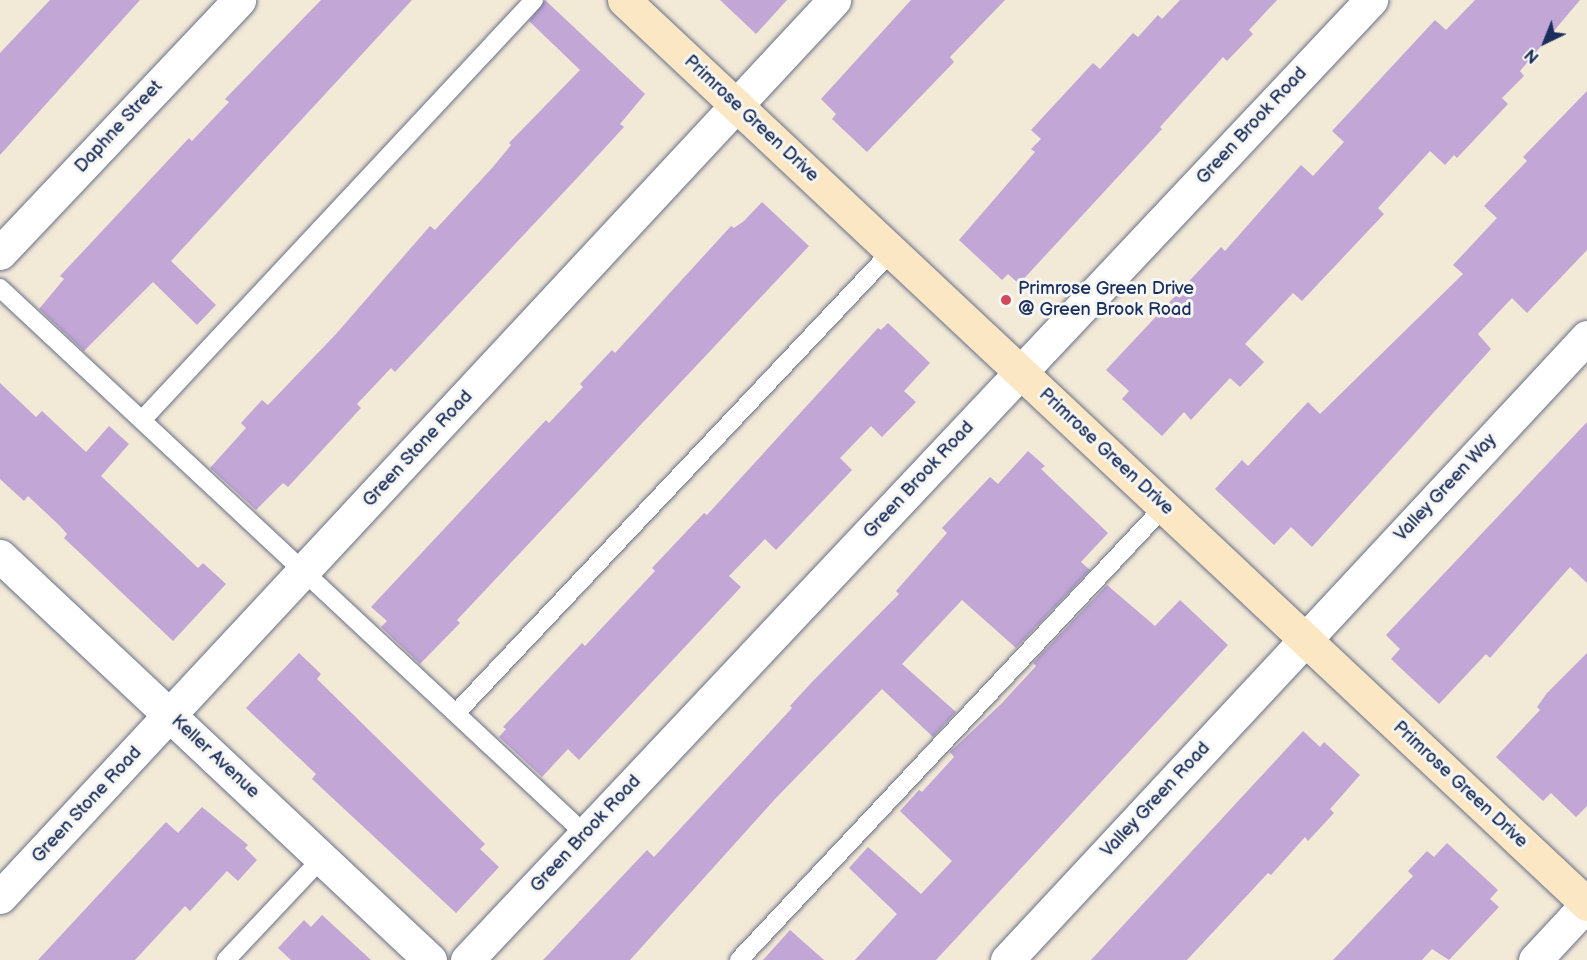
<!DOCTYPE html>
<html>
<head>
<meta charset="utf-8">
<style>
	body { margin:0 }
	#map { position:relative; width:1587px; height:960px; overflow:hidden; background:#f3e9d7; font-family:"Balsamiq Sans",sans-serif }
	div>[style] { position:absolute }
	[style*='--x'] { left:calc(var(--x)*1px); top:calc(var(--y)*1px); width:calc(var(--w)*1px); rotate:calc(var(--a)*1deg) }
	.building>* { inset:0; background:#c1a6d6 }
	.roads { filter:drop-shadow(0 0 2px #677088) drop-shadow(0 0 2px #677088) }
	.lane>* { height:18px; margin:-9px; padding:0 9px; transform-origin:9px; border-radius:9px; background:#fff }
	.street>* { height:33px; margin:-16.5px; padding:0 16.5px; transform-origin:16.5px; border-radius:16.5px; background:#fff }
	.secondary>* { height:33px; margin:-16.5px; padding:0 16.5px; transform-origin:16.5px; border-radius:16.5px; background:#fbe7c3 }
	.dots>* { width:16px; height:16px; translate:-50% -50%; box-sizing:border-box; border:3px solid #f6f6f2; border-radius:50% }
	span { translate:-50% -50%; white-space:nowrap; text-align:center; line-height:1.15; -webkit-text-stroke:6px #f6f6f2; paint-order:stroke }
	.street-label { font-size:18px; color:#1b2f5e }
	.poi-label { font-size:18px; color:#1b2f5e }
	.left { translate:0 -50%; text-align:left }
	.north { position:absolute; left:1515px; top:12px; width:60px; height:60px; -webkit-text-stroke:4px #f6f6f2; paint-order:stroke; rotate:223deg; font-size:16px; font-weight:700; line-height:24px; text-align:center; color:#1b2f5e }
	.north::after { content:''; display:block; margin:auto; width:21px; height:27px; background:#1b2f5e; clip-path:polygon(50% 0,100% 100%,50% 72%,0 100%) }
</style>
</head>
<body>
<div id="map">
	<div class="building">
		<div style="clip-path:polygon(50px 0,140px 0,0 155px,0 53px)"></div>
		<div style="clip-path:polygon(321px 0,412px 0,171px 261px,216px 305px,197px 325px,153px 282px,84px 351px,39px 309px,64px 279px,60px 276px,189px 138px,192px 141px,229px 102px,225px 99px)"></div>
		<div style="clip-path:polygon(545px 0,645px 94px,620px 124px,624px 127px,578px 177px,395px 372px,391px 368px,357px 404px,361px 408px,288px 487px,283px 483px,256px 510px,210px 468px,246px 428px,241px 423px,262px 400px,268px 405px,336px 334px,430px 226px,435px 230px,493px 167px,511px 145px,509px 143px,580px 70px,529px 21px)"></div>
		<div style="clip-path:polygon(720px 0,787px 0,756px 34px)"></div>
		<div style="clip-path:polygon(911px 0,1005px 0,950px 57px,954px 62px,867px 152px,832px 119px,836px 114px,821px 99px)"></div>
		<div style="clip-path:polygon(1180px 0,1277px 0,1249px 30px,1253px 34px,1227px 61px,1223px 57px,1160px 127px,1162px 129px,1019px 284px,1008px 274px,1002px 280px,959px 240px,1035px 152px,1031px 149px,1041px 139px,1031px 130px,1093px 63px,1100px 69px,1133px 33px,1138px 37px,1158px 15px,1162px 19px)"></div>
		<div style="clip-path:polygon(1475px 0,1580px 0,1520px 71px,1524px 76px,1502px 98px,1508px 104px,1457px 158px,1454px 155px,1445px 165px,1430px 151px,1378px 208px,1384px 214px,1302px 301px,1293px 293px,1245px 344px,1264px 362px,1240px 387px,1230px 378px,1191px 420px,1184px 412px,1162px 436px,1122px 399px,1129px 391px,1106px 370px,1221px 247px,1225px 251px,1301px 165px,1313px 176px,1344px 142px,1332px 131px,1435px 20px,1446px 30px)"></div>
		<div style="clip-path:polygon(1587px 91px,1587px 250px,1527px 313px,1512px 298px,1478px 334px,1491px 349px,1312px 547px,1291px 527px,1274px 545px,1215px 489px,1242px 460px,1248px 466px,1308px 402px,1320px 414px,1463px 274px,1453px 265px,1497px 218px,1484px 206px,1527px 161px,1523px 157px)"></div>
		<div style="clip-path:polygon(762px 202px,809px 246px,457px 620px,460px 623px,420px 664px,381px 627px,387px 621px,371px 607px,546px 420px,549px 423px,583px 387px,580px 384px,612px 350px,615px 353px,731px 226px,734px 228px,744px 221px)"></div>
		<div style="clip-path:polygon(888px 323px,930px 363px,904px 391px,916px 402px,882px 437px,871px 426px,840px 458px,852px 470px,776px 550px,765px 539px,729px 576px,741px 587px,579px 760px,568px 749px,542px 777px,499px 737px,506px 729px,503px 727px,582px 643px,585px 646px,655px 571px,652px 568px,704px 513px,707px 515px,878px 328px,881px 330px)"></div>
		<div style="clip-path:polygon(0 383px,36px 417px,42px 411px,86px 452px,109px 426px,129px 444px,101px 476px,198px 568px,203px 563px,226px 584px,173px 641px,64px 538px,67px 534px,60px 526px,28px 496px,24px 501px,0 479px)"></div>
		<div style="clip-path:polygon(1587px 422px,1587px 583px,1570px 567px,1490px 658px,1486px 654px,1439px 704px,1391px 659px,1400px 649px,1386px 635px)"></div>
		<div style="clip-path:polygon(1028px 451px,1045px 466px,1041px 469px,1108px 533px,1081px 562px,1090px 570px,1016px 648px,962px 600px,902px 664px,956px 712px,933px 737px,882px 689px,775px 799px,630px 960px,543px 960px,647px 850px,654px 857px,792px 708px,790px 706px,811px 683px,899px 594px,896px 591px,947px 533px,942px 528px,990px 477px,998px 484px)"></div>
		<div style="clip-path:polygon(1107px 585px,1155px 626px,1180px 600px,1228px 645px,936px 960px,855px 960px,897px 914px,849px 868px,868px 847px,921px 894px,952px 861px,900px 811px,919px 790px,922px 792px,954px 757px,950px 752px,1001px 704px,1036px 666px,1033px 663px)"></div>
		<div style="clip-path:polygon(299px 653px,321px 674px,317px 679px,485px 844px,480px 849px,499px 867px,456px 913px,312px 779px,316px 774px,246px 708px)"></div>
		<div style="clip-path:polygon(1587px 653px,1587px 806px,1576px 817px,1551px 793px,1543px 801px,1496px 757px,1540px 710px,1537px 707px,1547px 693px)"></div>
		<div style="clip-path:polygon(1303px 731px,1320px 747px,1324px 742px,1360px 775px,1330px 809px,1334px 813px,1308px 841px,1305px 837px,1271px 875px,1268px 873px,1187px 960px,1091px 960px)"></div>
		<div style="clip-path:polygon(202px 807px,248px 845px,245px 848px,257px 860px,238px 881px,227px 871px,190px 911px,185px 906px,135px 960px,38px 960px,166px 822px,178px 833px)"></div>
		<div style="clip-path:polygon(1447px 843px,1498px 890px,1490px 899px,1499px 907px,1449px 960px,1432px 949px,1422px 960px,1333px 960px,1413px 876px,1408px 871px,1427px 851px,1434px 857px)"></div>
		<div style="clip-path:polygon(322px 915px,371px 960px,291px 960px,278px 948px,304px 920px,311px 927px)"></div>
		<div style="clip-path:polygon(790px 930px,824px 960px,763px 960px)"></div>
	</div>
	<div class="roads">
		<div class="lane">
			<div style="--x:0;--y:288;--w:802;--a:43.03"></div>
			<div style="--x:143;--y:419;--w:573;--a:-46.98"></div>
			<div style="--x:458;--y:711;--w:631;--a:-46.67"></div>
			<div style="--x:226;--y:960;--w:140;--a:-46.7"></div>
			<div style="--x:739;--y:960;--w:621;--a:-46.83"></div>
		</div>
		<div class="street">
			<div style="--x:0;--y:253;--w:348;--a:-46.6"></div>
			<div style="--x:0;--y:556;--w:590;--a:43.21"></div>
			<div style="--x:0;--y:897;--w:1225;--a:-47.08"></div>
			<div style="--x:467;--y:960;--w:1319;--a:-46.72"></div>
			<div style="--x:1007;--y:960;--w:851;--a:-47.05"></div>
			<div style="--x:1535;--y:960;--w:76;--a:-47.1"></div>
		</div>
		<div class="secondary">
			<div style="--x:624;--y:0;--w:1321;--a:43.19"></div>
		</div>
	</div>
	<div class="dots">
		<div style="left:1006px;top:300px;background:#d1495b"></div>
	</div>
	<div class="street-label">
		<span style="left:751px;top:119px;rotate:43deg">Primrose Green Drive</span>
		<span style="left:1252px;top:126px;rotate:-47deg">Green Brook Road</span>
		<span style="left:119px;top:127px;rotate:-47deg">Daphne Street</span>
		<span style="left:418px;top:449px;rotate:-47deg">Green Stone Road</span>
		<span style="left:1106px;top:452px;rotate:43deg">Primrose Green Drive</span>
		<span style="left:919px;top:480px;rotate:-47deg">Green Brook Road</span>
		<span style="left:1446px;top:488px;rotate:-47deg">Valley Green Way</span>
		<span style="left:215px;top:757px;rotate:43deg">Keller Avenue</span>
		<span style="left:1460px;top:785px;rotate:43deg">Primrose Green Drive</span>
		<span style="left:1156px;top:800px;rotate:-47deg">Valley Green Road</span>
		<span style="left:87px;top:805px;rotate:-47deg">Green Stone Road</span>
		<span style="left:586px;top:834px;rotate:-47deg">Green Brook Road</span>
	</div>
	<div class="poi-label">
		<span class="left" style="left:1018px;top:300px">Primrose Green Drive<br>@ Green Brook Road</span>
	</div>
	<div class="north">N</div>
</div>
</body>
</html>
